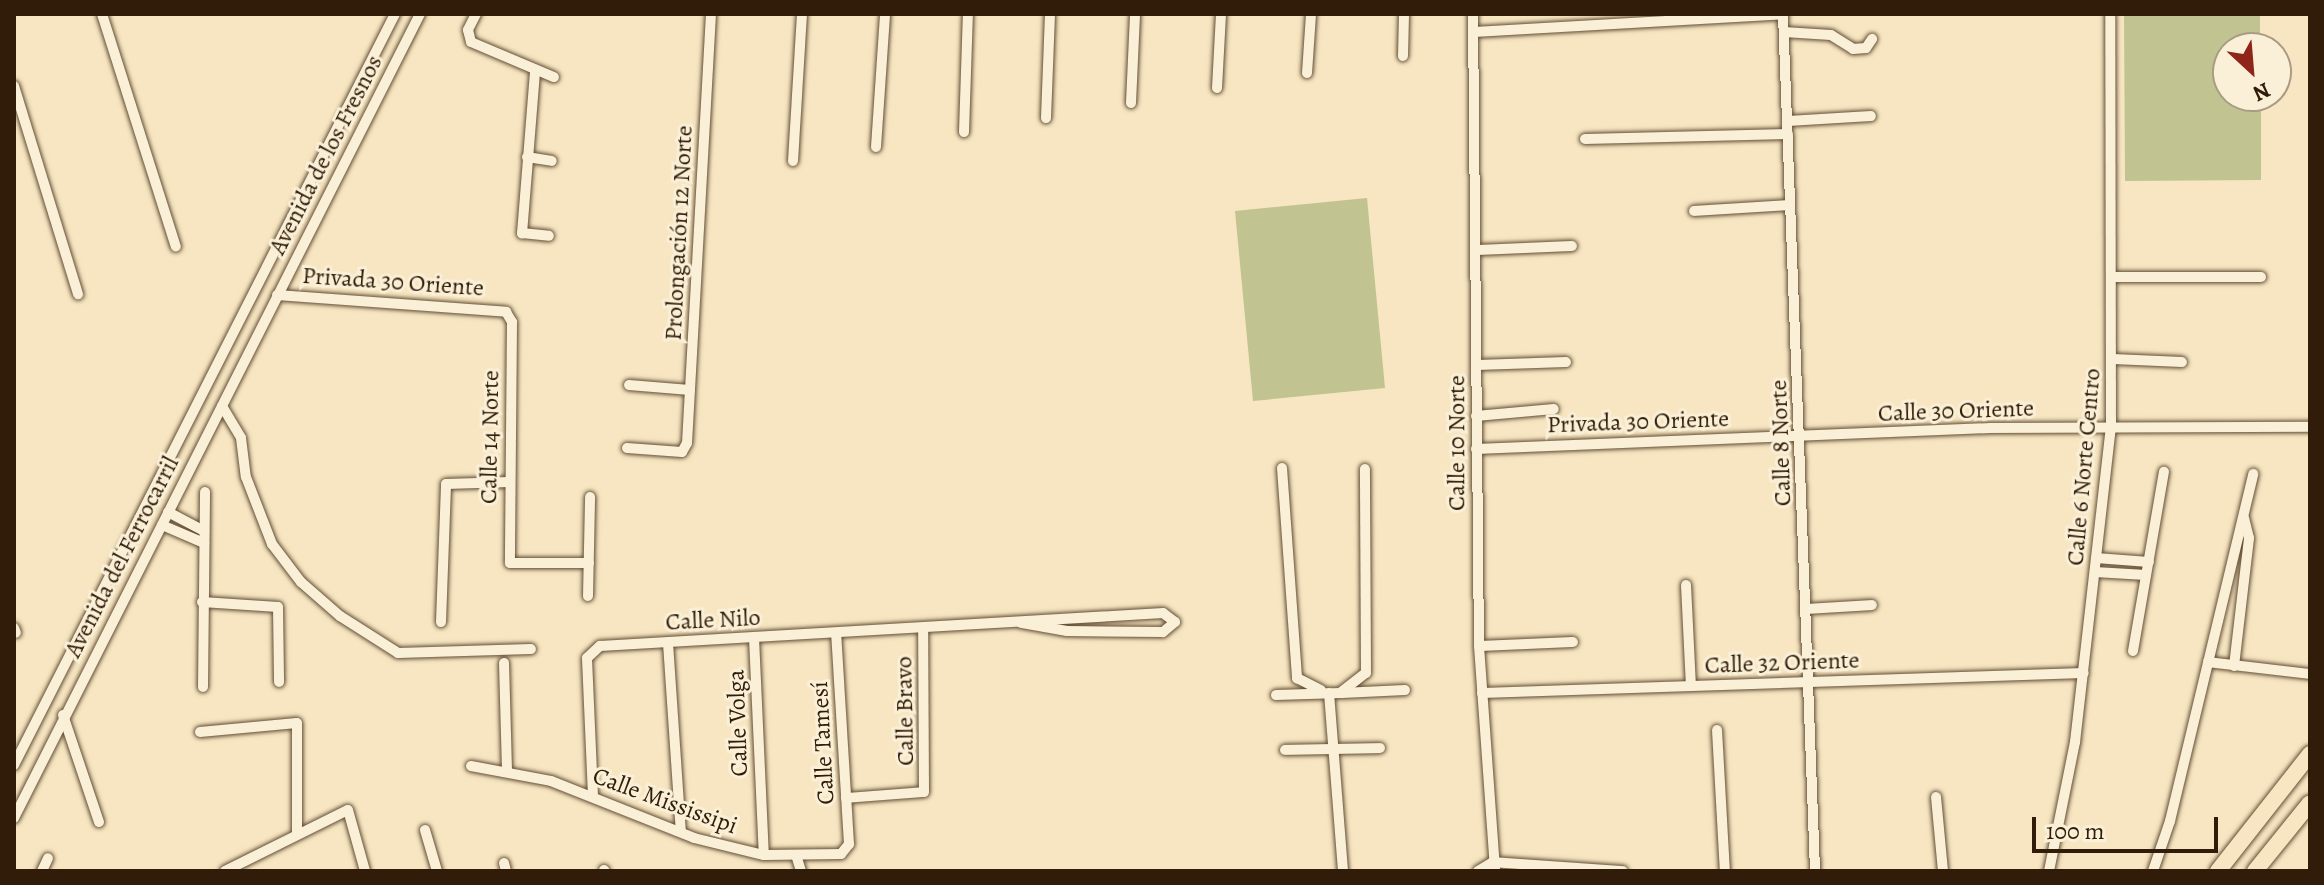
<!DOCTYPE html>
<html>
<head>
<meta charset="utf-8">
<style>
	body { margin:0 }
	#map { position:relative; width:2324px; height:885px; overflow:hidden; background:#f7e6c1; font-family:Alegreya,serif }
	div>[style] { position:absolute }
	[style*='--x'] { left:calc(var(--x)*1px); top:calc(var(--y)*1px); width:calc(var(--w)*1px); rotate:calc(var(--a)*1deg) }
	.green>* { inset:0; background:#c1c490 }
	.roads { filter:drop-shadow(0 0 2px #624e36) drop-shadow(0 0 2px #624e36) }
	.minor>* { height:10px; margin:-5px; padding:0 5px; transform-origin:5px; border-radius:5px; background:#faefd7 }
	.primary>* { height:16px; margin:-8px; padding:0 8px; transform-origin:8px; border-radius:8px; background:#f7e6c1 }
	span { translate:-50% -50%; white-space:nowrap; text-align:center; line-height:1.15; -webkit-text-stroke:6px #faefd7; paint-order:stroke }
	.street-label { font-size:24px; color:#301c08 }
	.frame { position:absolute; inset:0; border:16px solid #301c08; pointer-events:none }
	.north { position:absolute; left:2212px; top:32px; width:80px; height:80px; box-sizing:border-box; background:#faefd7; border:2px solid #a99b84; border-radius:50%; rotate:154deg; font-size:22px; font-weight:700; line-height:32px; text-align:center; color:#301c08 }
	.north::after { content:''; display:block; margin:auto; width:28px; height:36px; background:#8f2418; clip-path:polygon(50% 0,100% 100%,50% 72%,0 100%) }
	.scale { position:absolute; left:2032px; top:817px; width:186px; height:36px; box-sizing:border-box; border:4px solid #301c08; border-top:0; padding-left:10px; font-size:24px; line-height:28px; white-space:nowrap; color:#301c08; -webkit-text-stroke:6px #faefd7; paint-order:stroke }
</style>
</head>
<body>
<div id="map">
	<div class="green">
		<div style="clip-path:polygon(2124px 14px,2260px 14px,2260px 48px,2228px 48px,2228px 96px,2261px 96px,2261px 180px,2125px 181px)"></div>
		<div style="clip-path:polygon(1367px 198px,1385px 388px,1253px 401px,1235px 211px)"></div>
	</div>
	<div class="roads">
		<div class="minor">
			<div style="--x:102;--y:14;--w:244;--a:72.4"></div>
			<div style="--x:476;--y:14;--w:18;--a:117"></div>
			<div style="--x:468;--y:30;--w:12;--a:76"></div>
			<div style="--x:471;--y:42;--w:90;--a:22.9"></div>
			<div style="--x:1473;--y:14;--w:632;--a:89.46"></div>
			<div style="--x:1479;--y:646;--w:226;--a:85.9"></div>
			<div style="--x:1783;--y:14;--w:858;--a:87.86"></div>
			<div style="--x:1474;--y:32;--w:310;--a:-3.3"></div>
			<div style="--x:1784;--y:32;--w:47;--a:3.7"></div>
			<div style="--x:1831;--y:35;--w:26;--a:32"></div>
			<div style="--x:1853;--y:49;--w:13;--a:-4"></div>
			<div style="--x:1866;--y:48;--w:11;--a:-56"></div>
			<div style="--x:1403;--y:56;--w:42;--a:-88.6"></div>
			<div style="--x:535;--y:72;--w:162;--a:94.6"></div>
			<div style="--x:522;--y:233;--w:27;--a:6"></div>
			<div style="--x:1307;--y:73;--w:59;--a:-86.1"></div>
			<div style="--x:14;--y:86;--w:218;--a:72.9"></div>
			<div style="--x:1217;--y:88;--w:74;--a:-86.9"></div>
			<div style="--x:1131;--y:103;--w:89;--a:-87.4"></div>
			<div style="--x:1046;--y:118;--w:104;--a:-87.8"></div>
			<div style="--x:1788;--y:121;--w:83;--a:-3.4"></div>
			<div style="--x:964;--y:132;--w:118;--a:-88.1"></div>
			<div style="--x:1585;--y:139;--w:203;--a:-1.4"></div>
			<div style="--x:876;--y:147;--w:133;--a:-86.1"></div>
			<div style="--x:527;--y:157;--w:25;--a:9"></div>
			<div style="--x:793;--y:161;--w:147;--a:-86.5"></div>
			<div style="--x:1694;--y:211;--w:95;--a:-3.6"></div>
			<div style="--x:1477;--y:250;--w:95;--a:-2.4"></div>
			<div style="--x:2112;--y:277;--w:149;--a:0"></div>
			<div style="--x:277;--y:295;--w:230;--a:4.2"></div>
			<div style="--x:506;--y:312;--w:12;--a:59"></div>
			<div style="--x:512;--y:322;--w:241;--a:90.5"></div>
			<div style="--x:510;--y:563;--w:79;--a:0"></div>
			<div style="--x:2113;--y:359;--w:69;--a:2.5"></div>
			<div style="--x:1477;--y:365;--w:89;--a:-1.9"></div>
			<div style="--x:629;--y:385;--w:61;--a:4.7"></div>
			<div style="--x:222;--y:406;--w:37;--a:59"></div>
			<div style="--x:241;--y:438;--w:39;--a:83"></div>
			<div style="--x:246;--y:477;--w:72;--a:68.8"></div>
			<div style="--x:272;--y:544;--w:48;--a:52.7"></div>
			<div style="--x:301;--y:582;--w:52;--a:41.1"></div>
			<div style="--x:340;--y:616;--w:69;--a:32.5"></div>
			<div style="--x:398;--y:653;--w:133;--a:-1.7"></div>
			<div style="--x:1476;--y:416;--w:78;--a:-5.1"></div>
			<div style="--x:627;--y:448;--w:55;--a:4.2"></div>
			<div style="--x:682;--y:452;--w:10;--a:-61"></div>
			<div style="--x:687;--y:443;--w:430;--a:-86.8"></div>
			<div style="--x:1476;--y:449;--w:515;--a:-2.34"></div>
			<div style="--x:1991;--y:428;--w:319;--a:-0.2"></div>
			<div style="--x:1282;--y:468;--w:211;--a:85.9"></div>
			<div style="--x:1297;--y:678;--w:27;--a:27"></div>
			<div style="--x:168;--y:512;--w:41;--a:27.8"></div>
			<div style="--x:162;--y:525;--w:46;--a:23.2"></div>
			<div style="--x:2096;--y:558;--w:53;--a:4.3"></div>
			<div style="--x:2095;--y:572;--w:51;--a:3.4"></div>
			<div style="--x:1686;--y:585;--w:101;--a:87.2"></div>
			<div style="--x:588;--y:596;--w:99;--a:-88.8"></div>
			<div style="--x:202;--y:602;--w:76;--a:3.8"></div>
			<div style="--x:278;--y:607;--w:75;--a:89.2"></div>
			<div style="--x:1807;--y:609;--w:65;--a:-3.5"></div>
			<div style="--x:441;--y:622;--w:138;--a:-87.9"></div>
			<div style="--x:446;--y:484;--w:63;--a:-1.8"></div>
			<div style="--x:14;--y:628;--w:5;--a:68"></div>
			<div style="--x:754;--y:638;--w:217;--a:87.4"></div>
			<div style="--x:668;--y:643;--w:189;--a:86.1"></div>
			<div style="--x:1479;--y:646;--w:94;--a:-2.4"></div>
			<div style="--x:2133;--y:651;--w:182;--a:-80.2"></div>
			<div style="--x:2208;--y:662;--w:103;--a:6.7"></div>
			<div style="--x:504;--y:663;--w:107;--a:88.4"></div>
			<div style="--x:2234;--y:666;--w:129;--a:-83.3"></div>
			<div style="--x:2249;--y:538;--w:21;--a:-104"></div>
			<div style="--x:203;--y:687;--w:195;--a:-89.4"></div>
			<div style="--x:1329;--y:693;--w:179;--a:85.5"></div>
			<div style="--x:1342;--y:693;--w:63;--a:-2.7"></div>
			<div style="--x:1482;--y:693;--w:602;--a:-1.9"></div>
			<div style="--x:1276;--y:695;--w:64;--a:-1.8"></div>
			<div style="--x:1340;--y:693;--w:33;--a:-38"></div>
			<div style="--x:1366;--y:673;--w:204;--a:-90.3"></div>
			<div style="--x:63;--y:715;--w:113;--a:71.4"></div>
			<div style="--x:1717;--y:730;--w:141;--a:86.8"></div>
			<div style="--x:200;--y:732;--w:97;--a:-5.3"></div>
			<div style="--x:297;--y:723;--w:111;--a:90"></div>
			<div style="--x:1285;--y:750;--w:95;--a:-1.2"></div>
			<div style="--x:14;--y:765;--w:842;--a:-63.1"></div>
			<div style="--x:471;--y:766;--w:81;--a:10.6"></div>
			<div style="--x:551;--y:781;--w:154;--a:21.7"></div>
			<div style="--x:694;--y:838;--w:72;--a:13.7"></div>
			<div style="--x:764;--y:855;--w:77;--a:-0.7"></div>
			<div style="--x:841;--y:854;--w:13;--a:-51"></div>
			<div style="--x:849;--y:844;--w:211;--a:-93.5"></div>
			<div style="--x:593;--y:796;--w:138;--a:-92.5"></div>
			<div style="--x:587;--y:658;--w:18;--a:-43"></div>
			<div style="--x:600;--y:646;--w:564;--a:-3.35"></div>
			<div style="--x:1163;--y:613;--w:15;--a:37"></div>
			<div style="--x:1175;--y:622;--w:16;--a:140"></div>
			<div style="--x:1163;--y:632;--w:96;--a:-179.4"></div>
			<div style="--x:1067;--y:631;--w:47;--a:-170.1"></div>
			<div style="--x:1936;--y:797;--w:74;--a:84.6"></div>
			<div style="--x:846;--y:798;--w:78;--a:-4.4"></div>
			<div style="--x:924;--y:792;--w:164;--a:-90.3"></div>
			<div style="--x:14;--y:818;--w:901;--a:-63.21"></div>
			<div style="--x:425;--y:830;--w:43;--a:73.7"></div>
			<div style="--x:797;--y:858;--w:14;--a:73"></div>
			<div style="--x:504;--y:863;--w:8;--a:76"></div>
			<div style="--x:604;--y:870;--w:1;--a:45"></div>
			<div style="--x:42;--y:871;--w:14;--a:-65"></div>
			<div style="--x:225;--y:871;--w:137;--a:-26.4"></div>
			<div style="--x:348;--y:810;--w:63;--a:74.4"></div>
			<div style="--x:1478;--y:871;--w:17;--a:-31"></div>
			<div style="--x:1493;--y:862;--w:130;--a:4"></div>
			<div style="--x:2049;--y:871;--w:132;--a:-78.6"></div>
			<div style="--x:2075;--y:742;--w:316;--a:-83.5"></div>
			<div style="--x:2111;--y:428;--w:414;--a:-90.1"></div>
			<div style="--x:2153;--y:871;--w:53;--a:-71.2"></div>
			<div style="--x:2170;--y:821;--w:357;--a:-76.5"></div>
		</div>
		<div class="primary">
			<div style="--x:2218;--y:871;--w:149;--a:-51.8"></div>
			<div style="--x:2255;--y:871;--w:87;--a:-51"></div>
		</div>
	</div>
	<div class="street-label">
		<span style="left:326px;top:155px;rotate:-63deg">Avenida de los Fresnos</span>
		<span style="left:679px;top:233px;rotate:-87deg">Prolongación 12 Norte</span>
		<span style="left:393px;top:282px;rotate:4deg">Privada 30 Oriente</span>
		<span style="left:1956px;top:411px;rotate:-2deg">Calle 30 Oriente</span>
		<span style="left:1638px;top:422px;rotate:-2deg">Privada 30 Oriente</span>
		<span style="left:490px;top:437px;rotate:-89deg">Calle 14 Norte</span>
		<span style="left:1457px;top:443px;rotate:-90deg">Calle 10 Norte</span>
		<span style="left:1781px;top:443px;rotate:-92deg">Calle 8 Norte</span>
		<span style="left:2084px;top:467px;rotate:-85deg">Calle 6 Norte Centro</span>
		<span style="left:122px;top:557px;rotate:-63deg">Avenida del Ferrocarril</span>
		<span style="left:713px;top:620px;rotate:-3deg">Calle Nilo</span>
		<span style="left:1782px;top:663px;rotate:-2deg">Calle 32 Oriente</span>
		<span style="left:905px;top:711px;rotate:-91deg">Calle Bravo</span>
		<span style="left:738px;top:723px;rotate:-92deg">Calle Volga</span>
		<span style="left:823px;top:743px;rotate:-93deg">Calle Tamesí</span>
		<span style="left:665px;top:801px;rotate:20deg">Calle Mississipi</span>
	</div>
	<div class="frame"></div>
	<div class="north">N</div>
	<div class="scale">100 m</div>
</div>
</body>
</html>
